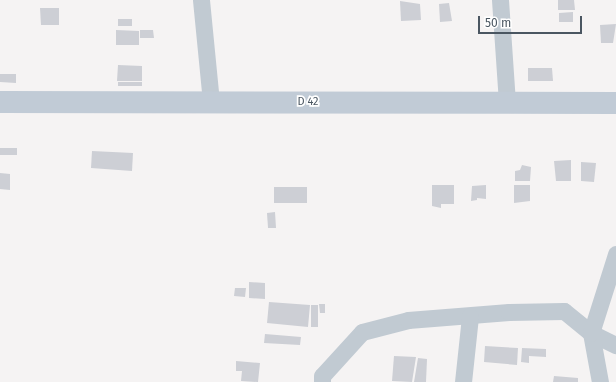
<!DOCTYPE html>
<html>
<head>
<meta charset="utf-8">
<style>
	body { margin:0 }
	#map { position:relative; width:616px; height:382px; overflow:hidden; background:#f5f3f3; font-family:"Fira Sans",sans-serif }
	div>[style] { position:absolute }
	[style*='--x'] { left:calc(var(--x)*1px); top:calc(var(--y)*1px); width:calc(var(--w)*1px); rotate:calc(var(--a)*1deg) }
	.building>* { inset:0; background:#cdcfd5 }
	.street>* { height:17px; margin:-8.5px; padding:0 8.5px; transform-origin:8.5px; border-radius:8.5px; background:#c1cad2 }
	.secondary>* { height:22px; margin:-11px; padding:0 11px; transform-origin:11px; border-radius:11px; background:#c1cbd6 }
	span { translate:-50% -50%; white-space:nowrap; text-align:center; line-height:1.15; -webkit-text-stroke:3.5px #fff; paint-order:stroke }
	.street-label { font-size:11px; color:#4a5661 }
	.scale { position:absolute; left:478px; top:16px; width:104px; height:18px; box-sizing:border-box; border:2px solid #4a5661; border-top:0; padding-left:5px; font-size:12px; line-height:14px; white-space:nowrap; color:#4a5661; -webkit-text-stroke:3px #fff; paint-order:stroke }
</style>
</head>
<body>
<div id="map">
	<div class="building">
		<div style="clip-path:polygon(558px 0,574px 0,575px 10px,558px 10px)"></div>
		<div style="clip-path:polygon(400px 1px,420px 4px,421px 20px,401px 21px)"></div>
		<div style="clip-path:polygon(449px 3px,452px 21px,440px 22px,439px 4px)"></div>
		<div style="clip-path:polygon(40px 8px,59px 8px,59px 25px,41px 25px)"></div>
		<div style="clip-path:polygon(573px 12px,573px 22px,559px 22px,559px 13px)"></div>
		<div style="clip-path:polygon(118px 19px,132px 19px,132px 26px,118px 26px)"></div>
		<div style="clip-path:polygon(616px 24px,613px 43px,601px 43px,600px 25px)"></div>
		<div style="clip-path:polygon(116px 30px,139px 31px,139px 45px,116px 45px)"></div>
		<div style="clip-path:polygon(140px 30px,153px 30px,154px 38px,140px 38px)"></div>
		<div style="clip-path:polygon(118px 65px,142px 66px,142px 81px,117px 81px)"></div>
		<div style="clip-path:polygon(528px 68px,552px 68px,553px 81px,528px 81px)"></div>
		<div style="clip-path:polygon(0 74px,16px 74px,16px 83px,0 82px)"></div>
		<div style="clip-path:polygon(118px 82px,142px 82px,142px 86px,118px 86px)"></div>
		<div style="clip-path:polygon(0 148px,17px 148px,17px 155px,0 155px)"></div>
		<div style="clip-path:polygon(92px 151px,133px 153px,132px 171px,91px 168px)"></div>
		<div style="clip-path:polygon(571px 160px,571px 181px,556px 181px,554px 161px)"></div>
		<div style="clip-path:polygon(581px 162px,596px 163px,594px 182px,581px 181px)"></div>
		<div style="clip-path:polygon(522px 165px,531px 167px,530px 181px,515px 181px,515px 171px,520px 170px)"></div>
		<div style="clip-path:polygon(0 173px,10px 174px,10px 190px,0 189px)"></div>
		<div style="clip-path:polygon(432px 185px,454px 185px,454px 204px,441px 204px,441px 208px,432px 206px)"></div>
		<div style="clip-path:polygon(486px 185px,486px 199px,477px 198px,477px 200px,471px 201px,472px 186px)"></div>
		<div style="clip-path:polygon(514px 185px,530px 185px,530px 201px,514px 203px)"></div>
		<div style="clip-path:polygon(274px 187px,307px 187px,307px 203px,274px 203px)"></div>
		<div style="clip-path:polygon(275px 212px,276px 228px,268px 228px,267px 213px)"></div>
		<div style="clip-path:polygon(249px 282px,265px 283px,265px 299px,249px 298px)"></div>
		<div style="clip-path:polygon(235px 288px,246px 288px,245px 297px,234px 296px)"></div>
		<div style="clip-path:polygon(269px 302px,310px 305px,308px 327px,267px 323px)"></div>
		<div style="clip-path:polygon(319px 304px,325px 304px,325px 313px,320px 313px)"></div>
		<div style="clip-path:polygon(311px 305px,318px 305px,318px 327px,311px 327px)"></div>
		<div style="clip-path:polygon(265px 334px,301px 337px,300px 345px,264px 343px)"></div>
		<div style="clip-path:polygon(485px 346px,518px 348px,517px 365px,484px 362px)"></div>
		<div style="clip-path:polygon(522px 348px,546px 349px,546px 357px,529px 356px,529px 363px,521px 362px)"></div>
		<div style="clip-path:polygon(394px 356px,416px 357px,412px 382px,392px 381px)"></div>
		<div style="clip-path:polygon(418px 358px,427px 359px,426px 382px,414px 382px)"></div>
		<div style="clip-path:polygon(236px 361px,260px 363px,258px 382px,241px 381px,242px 371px,236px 371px)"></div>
		<div style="clip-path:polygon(554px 376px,578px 378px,578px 382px,553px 382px)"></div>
	</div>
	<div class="street">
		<div style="--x:201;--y:0;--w:102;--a:84.4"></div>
		<div style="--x:500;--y:0;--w:103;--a:86.1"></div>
		<div style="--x:322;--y:382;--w:6;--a:-90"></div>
		<div style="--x:322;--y:376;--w:59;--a:-47.7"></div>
		<div style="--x:362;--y:332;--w:48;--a:-14.6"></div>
		<div style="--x:408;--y:320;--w:101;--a:-4.5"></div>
		<div style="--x:509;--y:312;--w:55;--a:-1"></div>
		<div style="--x:564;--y:311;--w:35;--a:39"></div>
		<div style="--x:591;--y:333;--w:28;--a:26"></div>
		<div style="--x:463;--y:382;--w:66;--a:-83.9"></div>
		<div style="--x:600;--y:382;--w:50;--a:-100.4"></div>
		<div style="--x:591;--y:333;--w:83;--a:-72.4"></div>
	</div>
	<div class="secondary">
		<div style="--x:0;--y:102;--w:616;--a:0.09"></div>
	</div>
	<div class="street-label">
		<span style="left:308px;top:102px">D 42</span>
	</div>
	<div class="scale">50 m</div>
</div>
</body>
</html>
